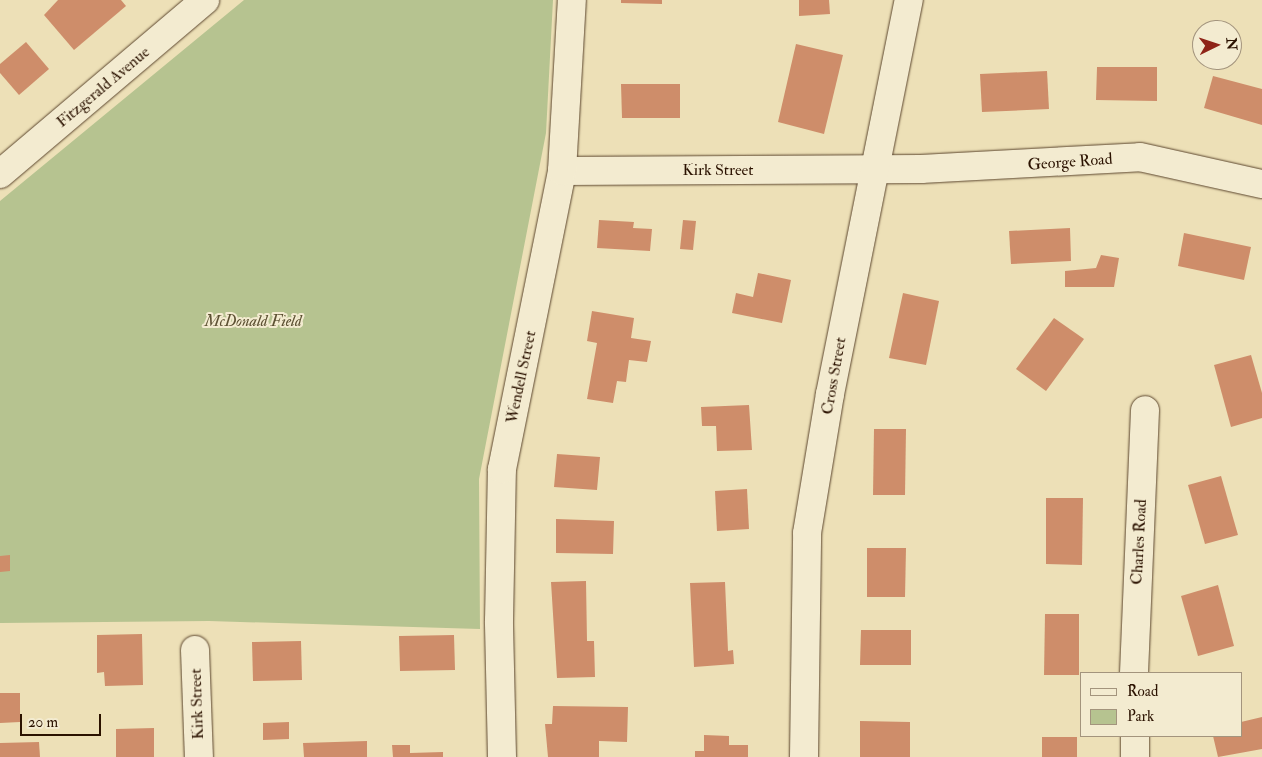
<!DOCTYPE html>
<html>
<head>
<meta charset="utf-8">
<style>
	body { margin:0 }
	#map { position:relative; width:1262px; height:757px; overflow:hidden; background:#ede0b7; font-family:"IM FELL Double Pica",serif }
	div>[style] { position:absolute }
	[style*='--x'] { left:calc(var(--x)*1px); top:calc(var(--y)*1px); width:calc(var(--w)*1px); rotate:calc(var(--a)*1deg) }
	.green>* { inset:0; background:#b6c390 }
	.building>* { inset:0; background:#ce8d6a }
	.roads { filter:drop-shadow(0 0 1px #5c462e) drop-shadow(0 0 1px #5c462e) }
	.minor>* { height:28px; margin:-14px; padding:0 14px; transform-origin:14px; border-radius:14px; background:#f3ebd0 }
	span { translate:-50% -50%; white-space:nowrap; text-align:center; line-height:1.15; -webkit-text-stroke:4px #f3ebd0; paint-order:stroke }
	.street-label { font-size:16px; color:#2b1200 }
	.park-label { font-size:16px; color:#5c5032; font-style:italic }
	.legend { position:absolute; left:1080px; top:672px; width:162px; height:65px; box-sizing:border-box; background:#f3ebd0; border:1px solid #a3947d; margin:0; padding:6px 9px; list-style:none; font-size:15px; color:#2b1200 }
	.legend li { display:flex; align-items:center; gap:10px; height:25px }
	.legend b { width:25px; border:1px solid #a3947d }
	.north { position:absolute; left:1192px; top:20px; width:50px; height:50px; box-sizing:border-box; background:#f3ebd0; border:1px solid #a3947d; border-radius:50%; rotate:86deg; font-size:14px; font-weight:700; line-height:20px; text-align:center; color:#2b1200 }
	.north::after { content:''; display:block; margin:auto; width:18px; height:22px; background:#8f2418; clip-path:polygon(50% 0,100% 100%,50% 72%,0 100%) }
	.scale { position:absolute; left:20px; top:714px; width:81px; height:22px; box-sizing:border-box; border:2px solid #2b1200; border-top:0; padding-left:6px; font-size:15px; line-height:18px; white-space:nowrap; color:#2b1200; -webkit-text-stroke:4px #f3ebd0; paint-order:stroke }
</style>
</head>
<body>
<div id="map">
	<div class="green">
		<div style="clip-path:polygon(244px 0,553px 0,546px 133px,479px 479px,480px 629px,209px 621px,0 623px,0 201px)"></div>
	</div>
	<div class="building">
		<div style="clip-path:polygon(58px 0,121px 0,126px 6px,74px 50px,44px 15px)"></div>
		<div style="clip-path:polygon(621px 0,662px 0,662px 4px,621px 3px)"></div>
		<div style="clip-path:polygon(799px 0,829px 0,830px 14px,799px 16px)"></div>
		<div style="clip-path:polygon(26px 42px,49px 69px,19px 95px,0 73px,0 64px)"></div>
		<div style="clip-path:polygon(796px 44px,843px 55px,824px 134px,778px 122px)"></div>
		<div style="clip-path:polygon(1097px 67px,1157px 67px,1157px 101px,1096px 100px)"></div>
		<div style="clip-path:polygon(1047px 71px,1049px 109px,982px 112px,980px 74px)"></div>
		<div style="clip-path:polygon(1213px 76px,1262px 89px,1262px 125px,1204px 108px)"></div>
		<div style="clip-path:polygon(621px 84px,680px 84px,680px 118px,622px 118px)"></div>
		<div style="clip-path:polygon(599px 220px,634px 222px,633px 228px,652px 229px,650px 251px,597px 248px)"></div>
		<div style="clip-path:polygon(683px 220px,696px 221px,693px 250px,680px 249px)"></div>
		<div style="clip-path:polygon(1070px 228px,1071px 261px,1011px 264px,1009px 231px)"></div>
		<div style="clip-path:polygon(1184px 233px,1251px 247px,1244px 280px,1178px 266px)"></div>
		<div style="clip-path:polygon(1101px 255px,1119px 258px,1114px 287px,1065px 287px,1065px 271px,1096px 268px)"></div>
		<div style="clip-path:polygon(758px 273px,791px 280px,782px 323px,732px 313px,736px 293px,753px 297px)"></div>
		<div style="clip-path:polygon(903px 293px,939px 301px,926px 365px,889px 358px)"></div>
		<div style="clip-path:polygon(592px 311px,634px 318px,631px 338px,651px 341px,647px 362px,629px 360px,626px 382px,617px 381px,613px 403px,587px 399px,597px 343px,587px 341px)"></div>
		<div style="clip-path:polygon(1054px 318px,1084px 339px,1046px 391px,1016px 369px)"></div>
		<div style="clip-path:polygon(1251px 355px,1262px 393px,1262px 418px,1231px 427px,1214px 365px)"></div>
		<div style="clip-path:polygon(749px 405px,752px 450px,717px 451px,716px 426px,702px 426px,701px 407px)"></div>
		<div style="clip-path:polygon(874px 429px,906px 429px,905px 495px,873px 495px)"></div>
		<div style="clip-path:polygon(557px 454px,600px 457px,597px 490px,554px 487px)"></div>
		<div style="clip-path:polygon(1221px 476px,1238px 535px,1205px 544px,1188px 485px)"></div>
		<div style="clip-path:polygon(747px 489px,749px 529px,717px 531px,715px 491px)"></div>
		<div style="clip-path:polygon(1046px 498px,1083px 498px,1082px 565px,1046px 564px)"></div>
		<div style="clip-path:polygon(556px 519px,614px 521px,613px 554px,556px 553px)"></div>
		<div style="clip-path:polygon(867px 548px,906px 548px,905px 597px,867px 597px)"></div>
		<div style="clip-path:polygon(10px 555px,10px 571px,0 572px,0 556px)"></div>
		<div style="clip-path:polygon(586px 581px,587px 641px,594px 641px,595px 677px,557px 678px,551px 582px)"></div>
		<div style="clip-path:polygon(725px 582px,728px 651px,733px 650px,734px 664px,694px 667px,690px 583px)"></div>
		<div style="clip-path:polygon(1218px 585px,1234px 646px,1198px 656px,1181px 596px)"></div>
		<div style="clip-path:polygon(1045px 614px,1079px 614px,1079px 675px,1044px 675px)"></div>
		<div style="clip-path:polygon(861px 630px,911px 630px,911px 665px,860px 665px)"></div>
		<div style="clip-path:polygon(142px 634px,143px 685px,105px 686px,104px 672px,97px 673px,97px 635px)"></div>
		<div style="clip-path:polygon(454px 635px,455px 670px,400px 671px,399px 636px)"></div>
		<div style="clip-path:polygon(301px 641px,302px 680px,253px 681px,252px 642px)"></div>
		<div style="clip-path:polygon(0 693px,20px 693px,20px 722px,0 723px)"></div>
		<div style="clip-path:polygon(553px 706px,628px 707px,627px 742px,599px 741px,599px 757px,548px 757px,545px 724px,552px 724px)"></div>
		<div style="clip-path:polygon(1262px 717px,1262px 749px,1218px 757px,1213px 736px,1241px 736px,1241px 722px)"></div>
		<div style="clip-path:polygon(860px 721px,910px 722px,910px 757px,860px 757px)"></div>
		<div style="clip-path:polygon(289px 722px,289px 739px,263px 740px,263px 723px)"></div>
		<div style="clip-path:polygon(154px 728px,154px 757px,116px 757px,116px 729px)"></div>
		<div style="clip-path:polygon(704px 735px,729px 736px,729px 745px,748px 745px,748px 757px,695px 757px,695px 751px,704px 751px)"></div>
		<div style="clip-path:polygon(1042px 737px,1077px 737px,1077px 757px,1042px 757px)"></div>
		<div style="clip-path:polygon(367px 741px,367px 757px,304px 757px,303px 743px)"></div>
		<div style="clip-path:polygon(39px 742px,40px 757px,0 757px,0 743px)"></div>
		<div style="clip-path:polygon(392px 745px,410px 745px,410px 753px,443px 752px,443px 757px,393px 757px)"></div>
	</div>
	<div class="roads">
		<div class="minor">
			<div style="--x:562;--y:171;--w:359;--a:-0.3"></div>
			<div style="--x:921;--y:169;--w:219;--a:-3.1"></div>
			<div style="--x:1140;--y:157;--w:125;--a:12.5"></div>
			<div style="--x:0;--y:174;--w:269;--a:-40.3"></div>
			<div style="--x:195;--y:650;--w:107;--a:87.9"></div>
			<div style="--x:1134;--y:673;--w:263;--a:-87.6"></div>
			<div style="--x:1135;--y:736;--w:21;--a:90"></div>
			<div style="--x:502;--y:757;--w:136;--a:-91.3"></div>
			<div style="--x:499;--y:621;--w:152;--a:-88.9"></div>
			<div style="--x:502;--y:469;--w:304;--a:-78.6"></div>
			<div style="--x:562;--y:171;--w:171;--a:-86.7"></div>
			<div style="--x:804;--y:757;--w:224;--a:-89.2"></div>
			<div style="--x:807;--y:533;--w:141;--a:-80.6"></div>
			<div style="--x:830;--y:394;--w:402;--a:-78.7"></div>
		</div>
	</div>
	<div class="street-label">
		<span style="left:103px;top:87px;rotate:-40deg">Fitzgerald Avenue</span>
		<span style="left:1070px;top:162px;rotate:-4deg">George Road</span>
		<span style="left:718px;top:170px">Kirk Street</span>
		<span style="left:834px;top:376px;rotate:-80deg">Cross Street</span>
		<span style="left:521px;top:377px;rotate:-78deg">Wendell Street</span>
		<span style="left:1139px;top:542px;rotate:-87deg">Charles Road</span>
		<span style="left:197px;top:704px;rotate:-92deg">Kirk Street</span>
	</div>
	<div class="park-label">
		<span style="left:253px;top:321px">McDonald Field</span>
	</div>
	<ul class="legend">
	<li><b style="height:6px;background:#f3ebd0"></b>Road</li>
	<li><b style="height:14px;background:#b6c390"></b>Park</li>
	</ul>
	<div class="north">N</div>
	<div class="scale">20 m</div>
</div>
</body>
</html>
